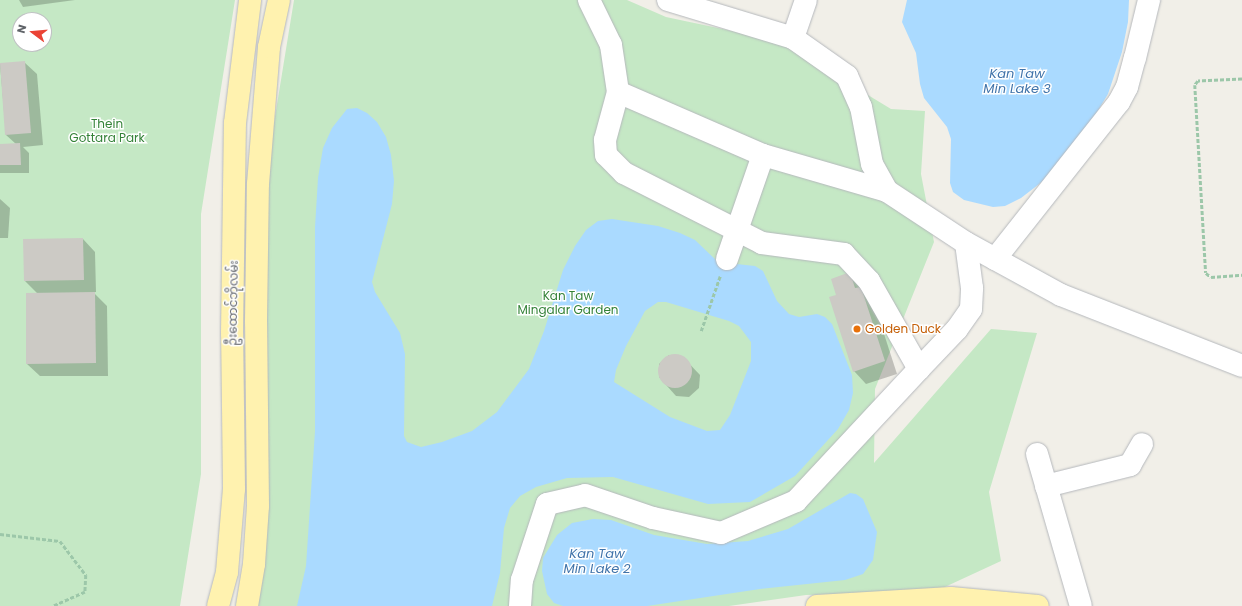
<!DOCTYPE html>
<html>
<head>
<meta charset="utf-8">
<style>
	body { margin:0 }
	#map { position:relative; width:1242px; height:606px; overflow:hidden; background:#f1efe8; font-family:Poppins,"Noto Sans Myanmar",sans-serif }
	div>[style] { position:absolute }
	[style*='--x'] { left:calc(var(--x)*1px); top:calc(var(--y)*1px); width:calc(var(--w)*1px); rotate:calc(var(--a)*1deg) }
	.green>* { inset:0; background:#c5e8c5 }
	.water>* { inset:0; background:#aadaff }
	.shadow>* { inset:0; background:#0003 }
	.building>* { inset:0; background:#cccac5 }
	.round { border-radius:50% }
	.path>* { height:2.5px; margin-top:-1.25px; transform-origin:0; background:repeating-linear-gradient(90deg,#9cc7a9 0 4px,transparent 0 6px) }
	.roads { filter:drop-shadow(0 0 1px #b5b8bc) drop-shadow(0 0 1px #b5b8bc) }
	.minor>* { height:22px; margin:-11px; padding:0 11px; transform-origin:11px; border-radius:11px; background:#fff }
	.major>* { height:22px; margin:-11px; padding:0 11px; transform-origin:11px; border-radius:11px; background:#fff2af }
	.dots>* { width:11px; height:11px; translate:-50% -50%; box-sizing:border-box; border:2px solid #fff; border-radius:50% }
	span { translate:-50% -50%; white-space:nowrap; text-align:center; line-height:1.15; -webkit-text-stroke:3px #fff; paint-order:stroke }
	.park-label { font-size:12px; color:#348238 }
	.street-label { font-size:12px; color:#5f6368 }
	.food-label { font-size:12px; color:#c56008 }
	.left { translate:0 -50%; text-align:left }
	.water-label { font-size:13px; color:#4174aa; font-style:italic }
	.north { position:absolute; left:12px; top:12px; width:40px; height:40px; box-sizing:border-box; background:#fff; border:1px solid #bfc1c3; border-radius:50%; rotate:286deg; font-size:11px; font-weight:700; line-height:16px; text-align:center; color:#5f6368 }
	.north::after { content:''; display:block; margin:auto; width:14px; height:18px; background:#ea4335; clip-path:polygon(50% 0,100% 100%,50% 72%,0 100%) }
</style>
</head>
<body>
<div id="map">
	<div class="green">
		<div style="clip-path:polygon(evenodd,0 0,235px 0,201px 214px,201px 474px,180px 606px,0 606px,0 0,20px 20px,44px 20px,44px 44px,20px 44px,20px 20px)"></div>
		<div style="clip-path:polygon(294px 0,627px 0,666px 17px,779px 41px,891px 109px,925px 111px,921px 174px,934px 242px,875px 389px,874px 463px,991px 329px,1037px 333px,989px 492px,1001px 561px,934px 592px,806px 595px,729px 606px,256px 606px,266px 172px)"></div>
	</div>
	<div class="water">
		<div style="clip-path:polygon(907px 0,1129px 0,1128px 22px,1122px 52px,1108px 94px,1091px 122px,1047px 178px,1021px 198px,1005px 206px,993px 207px,964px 200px,953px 192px,950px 183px,951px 139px,947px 127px,924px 98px,920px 84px,916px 53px,902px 22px)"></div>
		<div style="clip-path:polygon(evenodd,357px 108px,367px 113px,377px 122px,386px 137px,391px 155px,394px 181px,392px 204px,372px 282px,375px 292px,400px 333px,405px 354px,404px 436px,407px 442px,421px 447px,442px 442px,472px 431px,497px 412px,529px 369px,544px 331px,563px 270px,575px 246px,586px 230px,598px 221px,612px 219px,658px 226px,680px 233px,695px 240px,718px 262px,755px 266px,763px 271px,777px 301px,789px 314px,799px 317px,817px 314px,825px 317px,832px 324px,852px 375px,853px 393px,849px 410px,838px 429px,795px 476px,750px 502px,708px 504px,613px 477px,567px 478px,536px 487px,520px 496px,510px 508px,504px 528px,500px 573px,492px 606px,297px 606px,306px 566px,315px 431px,315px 227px,318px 178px,323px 148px,332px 128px,347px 109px,357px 108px,658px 302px,666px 302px,729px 321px,739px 326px,751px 342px,751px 361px,730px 415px,720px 430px,707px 431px,670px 417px,614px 382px,616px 370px,626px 346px,645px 311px,658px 302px)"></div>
		<div style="clip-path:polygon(850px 493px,856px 494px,863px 499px,877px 532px,873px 560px,863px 574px,845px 580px,760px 589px,647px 606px,563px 606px,554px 603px,547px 594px,542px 571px,543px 558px,557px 535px,572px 523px,593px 519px,611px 520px,654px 535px,707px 544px,748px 541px,788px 529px)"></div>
	</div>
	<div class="shadow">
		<div style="clip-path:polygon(19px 0,75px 0,23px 7px)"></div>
		<div style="clip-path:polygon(24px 62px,37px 74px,43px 145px,23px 147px,29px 153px,29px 173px,0 173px,0 145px,16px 144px,6px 135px,0 64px)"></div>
		<div style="clip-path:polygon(0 199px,10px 208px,8px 238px,0 238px)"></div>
		<div style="clip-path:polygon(83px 239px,95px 252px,96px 292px,93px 292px,107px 306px,108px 376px,40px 376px,27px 364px,38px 294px,25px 281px)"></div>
		<div style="clip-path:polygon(850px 274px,873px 300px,897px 374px,866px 384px,854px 371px,837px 295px)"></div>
		<div style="clip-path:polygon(669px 355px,682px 356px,700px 375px,699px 388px,689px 397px,676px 396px,659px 377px,659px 364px)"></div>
	</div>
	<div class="building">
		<div style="clip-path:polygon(25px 61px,31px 133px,5px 135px,0 63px)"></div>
		<div style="clip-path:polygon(20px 143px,21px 165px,0 165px,0 144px)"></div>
		<div style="clip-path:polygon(83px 238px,84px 280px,24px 281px,23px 239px)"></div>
		<div style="clip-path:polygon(850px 272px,855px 288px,861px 287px,885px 361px,853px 372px,829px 297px,836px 295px,831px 279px)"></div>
		<div style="clip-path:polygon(95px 292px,96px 363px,26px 364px,26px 293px)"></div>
		<div class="round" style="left:658px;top:354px;width:34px;height:34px"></div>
	</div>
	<div class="path">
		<div style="--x:1242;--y:79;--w:44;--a:177.4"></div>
		<div style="--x:1198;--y:81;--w:5;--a:127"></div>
		<div style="--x:1195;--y:85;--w:188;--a:86.7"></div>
		<div style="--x:1206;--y:273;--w:6;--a:39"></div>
		<div style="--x:1211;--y:277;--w:31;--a:-4"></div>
		<div style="--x:701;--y:331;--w:58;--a:-70.9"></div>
		<div style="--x:0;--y:534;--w:60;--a:6.7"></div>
		<div style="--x:60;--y:541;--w:43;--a:52.6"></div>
		<div style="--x:86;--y:575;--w:17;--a:93"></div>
		<div style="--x:85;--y:592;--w:34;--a:156"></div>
	</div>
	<div class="roads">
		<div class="minor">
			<div style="--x:668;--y:0;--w:131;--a:16.9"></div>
			<div style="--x:793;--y:38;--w:66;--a:35.1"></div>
			<div style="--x:847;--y:76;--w:34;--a:66"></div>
			<div style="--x:861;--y:107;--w:58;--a:79.1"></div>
			<div style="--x:872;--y:164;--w:31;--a:61"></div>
			<div style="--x:887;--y:191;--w:95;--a:33.4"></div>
			<div style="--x:966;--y:243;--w:108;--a:28.7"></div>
			<div style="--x:1061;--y:295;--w:194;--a:21.4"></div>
			<div style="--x:793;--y:38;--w:40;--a:-71.1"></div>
			<div style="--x:618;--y:92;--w:158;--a:23.5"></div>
			<div style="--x:763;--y:155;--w:129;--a:16.2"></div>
			<div style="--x:727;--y:259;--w:110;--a:-70.9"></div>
			<div style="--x:995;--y:259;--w:200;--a:-51.7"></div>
			<div style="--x:1119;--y:102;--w:17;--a:-62"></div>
			<div style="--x:1127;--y:87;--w:30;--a:-75"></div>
			<div style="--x:1135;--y:58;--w:60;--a:-76.4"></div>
			<div style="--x:919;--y:369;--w:55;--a:-46.5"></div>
			<div style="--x:957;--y:329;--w:24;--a:-55"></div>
			<div style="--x:971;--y:309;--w:21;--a:-87"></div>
			<div style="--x:972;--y:288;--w:45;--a:-97.6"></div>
			<div style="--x:1037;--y:454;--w:158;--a:73.9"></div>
			<div style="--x:1046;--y:486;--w:87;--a:-14"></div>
			<div style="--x:1130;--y:465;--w:24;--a:-60"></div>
			<div style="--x:520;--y:606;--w:26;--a:-86"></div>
			<div style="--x:522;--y:580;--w:80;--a:-71.8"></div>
			<div style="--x:547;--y:504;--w:39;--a:-13"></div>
			<div style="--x:585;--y:495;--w:72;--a:18.7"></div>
			<div style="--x:653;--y:518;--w:70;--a:12.4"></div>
			<div style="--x:721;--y:533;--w:82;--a:-23.1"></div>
			<div style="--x:796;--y:501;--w:180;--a:-47"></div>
			<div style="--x:919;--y:369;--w:101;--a:-119.6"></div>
			<div style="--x:869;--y:281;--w:37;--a:-133"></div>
			<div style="--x:844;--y:254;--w:83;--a:-172.4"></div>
			<div style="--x:762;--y:243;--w:155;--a:-153.1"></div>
			<div style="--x:624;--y:173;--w:25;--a:-135"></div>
			<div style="--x:606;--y:155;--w:15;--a:-94"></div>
			<div style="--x:605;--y:140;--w:50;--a:-74.8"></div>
			<div style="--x:618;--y:92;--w:48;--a:-98.5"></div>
			<div style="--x:611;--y:45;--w:50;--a:-116.1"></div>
		</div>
		<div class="major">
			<div style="--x:218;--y:606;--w:35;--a:-75"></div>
			<div style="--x:227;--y:572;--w:83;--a:-85.2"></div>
			<div style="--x:234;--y:489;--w:156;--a:-90.7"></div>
			<div style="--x:232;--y:333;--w:210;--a:-89.2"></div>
			<div style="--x:235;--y:123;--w:124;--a:-83"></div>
			<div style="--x:247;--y:606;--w:43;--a:-80.5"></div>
			<div style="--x:254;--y:564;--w:58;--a:-86.1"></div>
			<div style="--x:258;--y:506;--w:184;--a:-90.6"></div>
			<div style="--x:256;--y:322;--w:138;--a:-89.2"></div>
			<div style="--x:258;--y:184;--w:137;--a:-85.4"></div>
			<div style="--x:269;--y:47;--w:48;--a:-78"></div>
			<div style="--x:817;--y:606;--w:134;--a:-3.4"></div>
			<div style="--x:951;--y:598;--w:87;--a:5.3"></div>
		</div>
	</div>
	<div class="dots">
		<div style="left:857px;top:329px;background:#e8710a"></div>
	</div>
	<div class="park-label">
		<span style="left:107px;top:131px">Thein<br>Gottara Park</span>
		<span style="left:568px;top:303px">Kan Taw<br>Mingalar Garden</span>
	</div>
	<div class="street-label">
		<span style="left:233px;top:303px;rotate:-89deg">ဦးထောင်ဘိုလမ်း</span>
	</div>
	<div class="food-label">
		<span class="left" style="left:865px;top:329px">Golden Duck</span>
	</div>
	<div class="water-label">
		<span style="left:1017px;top:82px">Kan Taw<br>Min Lake 3</span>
		<span style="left:597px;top:562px">Kan Taw<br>Min Lake 2</span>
	</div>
	<div class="north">N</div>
</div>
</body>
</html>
